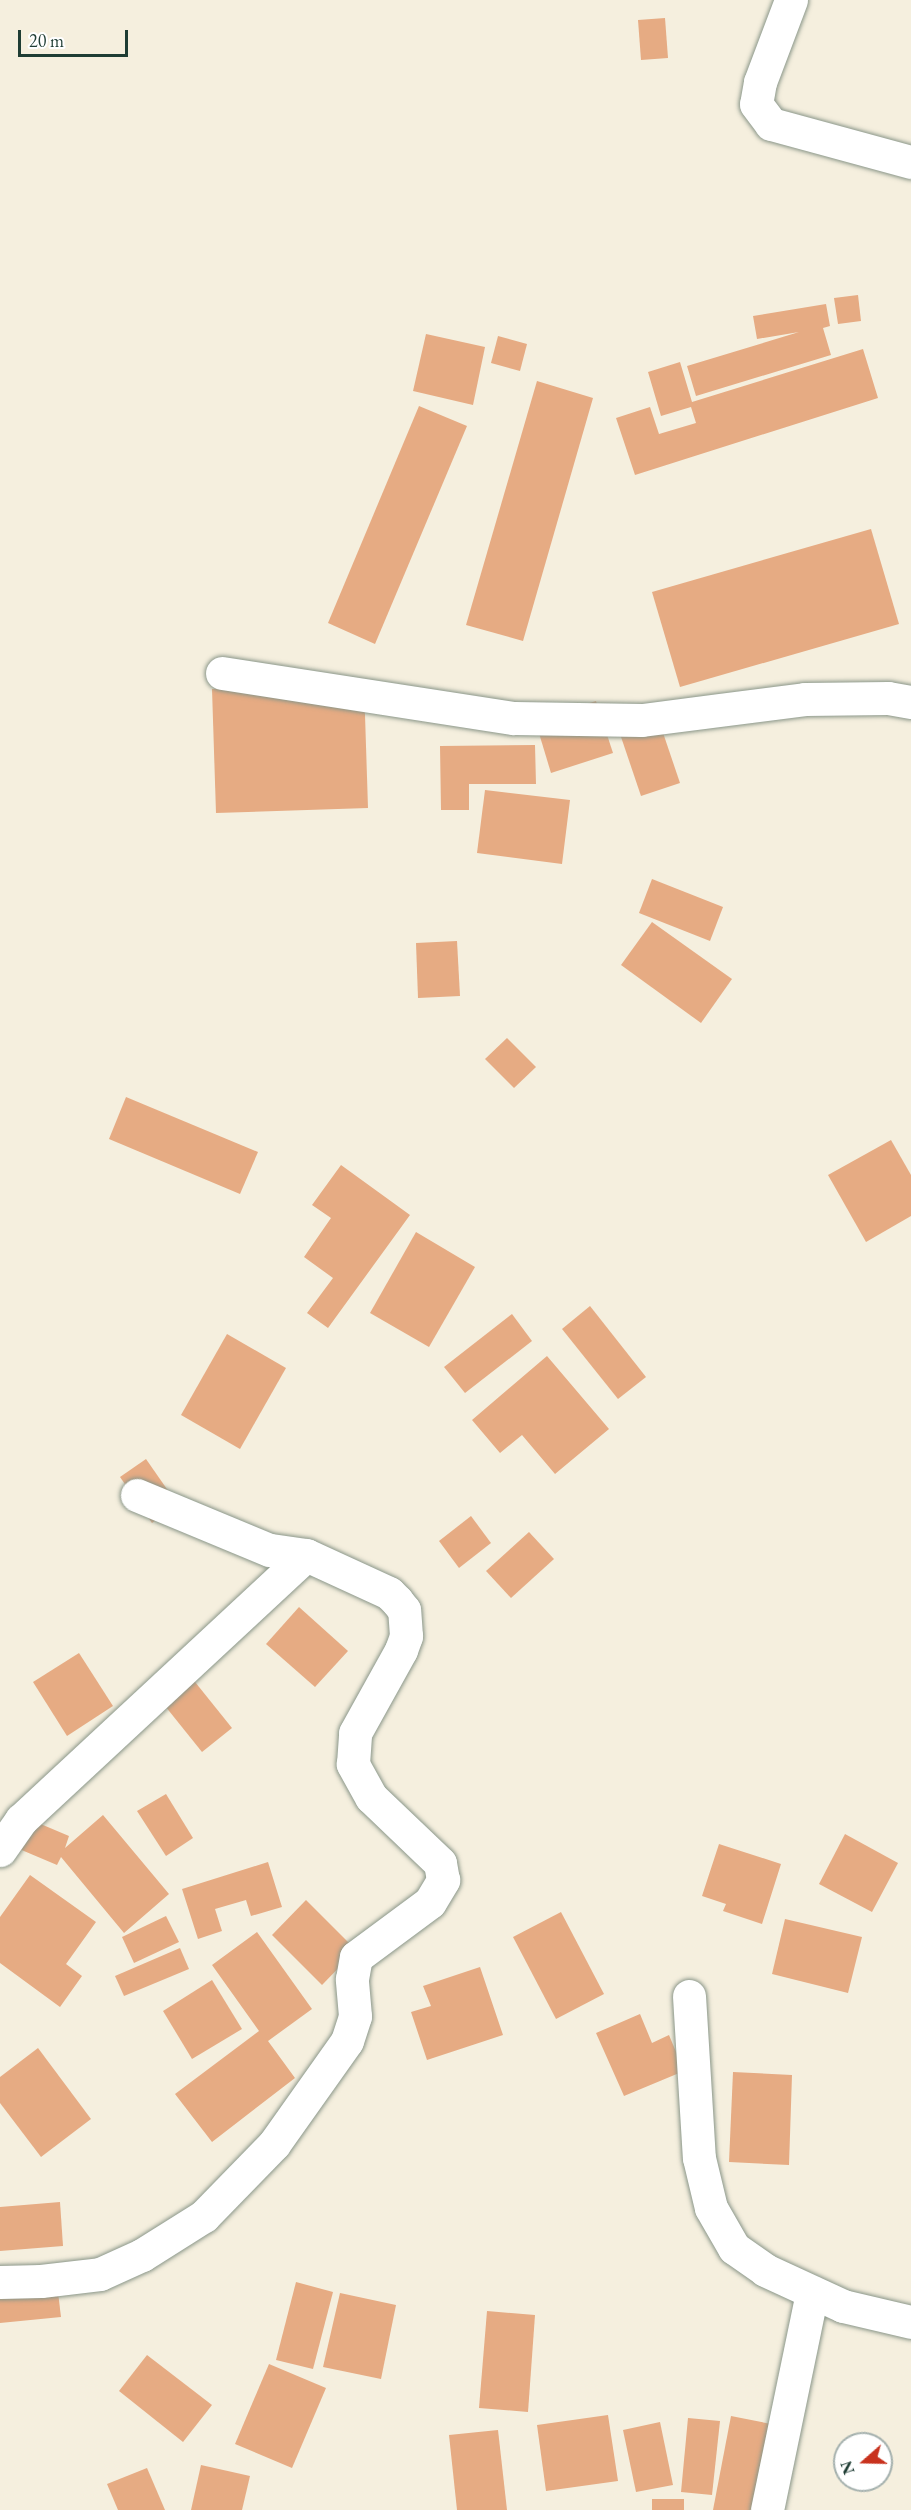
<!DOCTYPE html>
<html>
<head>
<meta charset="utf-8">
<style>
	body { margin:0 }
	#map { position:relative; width:911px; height:2510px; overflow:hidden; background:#f5efde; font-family:"EB Garamond",serif }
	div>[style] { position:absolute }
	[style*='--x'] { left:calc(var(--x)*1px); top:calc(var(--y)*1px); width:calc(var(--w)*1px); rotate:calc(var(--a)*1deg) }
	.building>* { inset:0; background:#e6ab83 }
	.roads { filter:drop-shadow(0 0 2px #8a9689) drop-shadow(0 0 2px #8a9689) }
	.minor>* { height:33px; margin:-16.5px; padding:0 16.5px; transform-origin:16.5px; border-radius:16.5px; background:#fff }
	span { translate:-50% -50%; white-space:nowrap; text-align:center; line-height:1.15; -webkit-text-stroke:6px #fff; paint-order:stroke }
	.north { position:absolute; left:833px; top:2432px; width:60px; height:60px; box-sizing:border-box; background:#fff; border:2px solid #a5b1ae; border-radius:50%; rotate:250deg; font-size:16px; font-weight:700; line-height:24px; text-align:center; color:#1f3d34 }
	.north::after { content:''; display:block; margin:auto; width:21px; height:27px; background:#c8321e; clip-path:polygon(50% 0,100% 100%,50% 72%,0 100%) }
	.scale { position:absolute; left:18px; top:30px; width:110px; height:27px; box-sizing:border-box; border:3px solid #1f3d34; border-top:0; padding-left:8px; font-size:18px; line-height:21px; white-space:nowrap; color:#1f3d34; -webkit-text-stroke:4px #fff; paint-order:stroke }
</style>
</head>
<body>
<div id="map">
	<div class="building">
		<div style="clip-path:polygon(665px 18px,668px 58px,641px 60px,638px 20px)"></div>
		<div style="clip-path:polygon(858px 295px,861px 321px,838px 324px,834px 298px)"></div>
		<div style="clip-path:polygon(826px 304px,830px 326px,823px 328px,831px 355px,696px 396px,687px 366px,799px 332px,757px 339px,753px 316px)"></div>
		<div style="clip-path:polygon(426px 334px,485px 347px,473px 405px,413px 391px)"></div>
		<div style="clip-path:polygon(498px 336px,527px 344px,520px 371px,491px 363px)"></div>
		<div style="clip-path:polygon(863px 349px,878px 398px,635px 475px,616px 418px,650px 407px,659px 434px,696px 423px,691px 407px,661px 416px,648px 372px,680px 362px,692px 402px)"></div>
		<div style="clip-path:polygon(537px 381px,593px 398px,523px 641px,466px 625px)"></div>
		<div style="clip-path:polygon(419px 406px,467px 426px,375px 644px,328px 623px)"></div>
		<div style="clip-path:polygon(871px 529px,899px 624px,680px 687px,652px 592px)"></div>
		<div style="clip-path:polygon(364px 684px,368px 808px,216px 813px,212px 689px)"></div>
		<div style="clip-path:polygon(596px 701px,613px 753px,551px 773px,535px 720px)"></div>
		<div style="clip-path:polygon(657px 715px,680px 783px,641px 796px,618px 728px)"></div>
		<div style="clip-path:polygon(535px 745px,536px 784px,469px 784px,469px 810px,441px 810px,440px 746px)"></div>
		<div style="clip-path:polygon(485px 790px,570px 800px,562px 864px,477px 853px)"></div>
		<div style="clip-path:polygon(652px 879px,723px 907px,710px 941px,639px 913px)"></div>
		<div style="clip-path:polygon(652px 922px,732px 979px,701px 1023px,621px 965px)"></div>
		<div style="clip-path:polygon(457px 941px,460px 996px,418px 998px,416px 943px)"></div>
		<div style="clip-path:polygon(507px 1038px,536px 1067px,514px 1088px,485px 1059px)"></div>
		<div style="clip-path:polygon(126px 1097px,258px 1152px,240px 1194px,109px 1139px)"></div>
		<div style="clip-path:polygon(891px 1140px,911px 1175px,911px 1216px,866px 1242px,828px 1175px)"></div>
		<div style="clip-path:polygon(341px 1165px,410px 1215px,328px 1328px,307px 1313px,333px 1278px,304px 1257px,331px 1218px,312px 1205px)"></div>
		<div style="clip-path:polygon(416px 1232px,475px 1267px,429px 1347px,370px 1313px)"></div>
		<div style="clip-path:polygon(590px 1306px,646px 1377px,618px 1399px,562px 1329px)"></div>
		<div style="clip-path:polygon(512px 1314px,532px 1341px,465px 1393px,444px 1367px)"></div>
		<div style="clip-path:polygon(227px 1334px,286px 1368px,240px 1449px,181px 1415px)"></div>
		<div style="clip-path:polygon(547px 1356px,609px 1429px,555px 1474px,522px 1435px,500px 1453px,472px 1420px)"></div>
		<div style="clip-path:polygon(146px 1459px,178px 1505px,152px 1523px,120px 1477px)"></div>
		<div style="clip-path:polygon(471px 1516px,491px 1543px,459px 1568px,439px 1541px)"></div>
		<div style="clip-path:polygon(529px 1532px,554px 1559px,511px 1598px,486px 1571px)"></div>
		<div style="clip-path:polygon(299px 1607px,348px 1651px,315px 1687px,266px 1644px)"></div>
		<div style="clip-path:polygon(79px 1653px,113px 1706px,67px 1736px,33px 1682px)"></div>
		<div style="clip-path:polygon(179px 1662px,232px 1728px,202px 1752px,149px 1686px)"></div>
		<div style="clip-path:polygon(166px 1794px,193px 1838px,166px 1856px,137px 1811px)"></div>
		<div style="clip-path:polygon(17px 1814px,69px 1836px,65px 1848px,103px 1815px,169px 1894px,124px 1933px,61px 1857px,57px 1865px,5px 1843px)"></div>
		<div style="clip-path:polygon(845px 1834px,898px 1863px,872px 1912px,819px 1884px)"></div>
		<div style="clip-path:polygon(719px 1844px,781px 1864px,762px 1924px,723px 1911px,726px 1904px,702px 1896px)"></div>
		<div style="clip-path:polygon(268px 1862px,282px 1907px,251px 1916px,246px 1900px,215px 1909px,222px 1931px,198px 1939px,182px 1889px)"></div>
		<div style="clip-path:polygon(30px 1875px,96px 1922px,66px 1964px,82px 1976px,60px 2007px,0 1963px,0 1917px)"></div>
		<div style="clip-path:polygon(306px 1900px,356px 1950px,322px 1985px,272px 1935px)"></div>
		<div style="clip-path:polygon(561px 1912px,604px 1994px,556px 2019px,513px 1937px)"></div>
		<div style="clip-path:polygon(166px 1916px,179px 1942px,134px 1963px,122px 1937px)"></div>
		<div style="clip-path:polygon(785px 1919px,862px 1937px,848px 1993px,772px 1974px)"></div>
		<div style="clip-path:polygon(257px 1932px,312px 2009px,268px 2041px,295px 2078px,212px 2142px,175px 2094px,259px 2031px,212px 1965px)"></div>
		<div style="clip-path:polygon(180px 1948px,189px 1969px,124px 1996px,115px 1976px)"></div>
		<div style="clip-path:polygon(480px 1967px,503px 2035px,427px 2060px,411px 2012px,431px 2006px,423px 1986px)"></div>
		<div style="clip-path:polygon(212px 1980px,242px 2029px,192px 2059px,163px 2011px)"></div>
		<div style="clip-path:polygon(640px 2014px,652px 2043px,669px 2035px,684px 2071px,624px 2096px,596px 2033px)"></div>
		<div style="clip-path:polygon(38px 2048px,91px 2119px,41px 2157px,0 2103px,0 2077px)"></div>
		<div style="clip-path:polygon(733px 2072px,792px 2075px,789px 2165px,729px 2162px)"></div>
		<div style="clip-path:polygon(60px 2202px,63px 2246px,0 2251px,0 2207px)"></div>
		<div style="clip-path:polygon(296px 2282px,333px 2292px,313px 2369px,276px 2360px)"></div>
		<div style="clip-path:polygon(57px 2284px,61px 2317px,0 2323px,0 2290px)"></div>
		<div style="clip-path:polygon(340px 2293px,396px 2305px,381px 2379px,323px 2367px)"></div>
		<div style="clip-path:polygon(487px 2311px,535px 2315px,528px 2412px,479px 2408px)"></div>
		<div style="clip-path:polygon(147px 2355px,212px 2405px,183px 2442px,119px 2391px)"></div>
		<div style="clip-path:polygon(269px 2364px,326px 2388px,292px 2468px,235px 2444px)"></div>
		<div style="clip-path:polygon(608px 2415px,618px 2481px,546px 2491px,537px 2425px)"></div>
		<div style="clip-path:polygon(731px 2416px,771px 2424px,754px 2510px,713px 2510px)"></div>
		<div style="clip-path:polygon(688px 2418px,720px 2421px,712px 2495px,681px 2492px)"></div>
		<div style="clip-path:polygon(660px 2422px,673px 2485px,636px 2492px,623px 2430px)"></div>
		<div style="clip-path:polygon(498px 2430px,507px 2510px,457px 2510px,449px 2435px)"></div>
		<div style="clip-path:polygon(201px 2465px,250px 2476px,242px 2510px,191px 2510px)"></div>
		<div style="clip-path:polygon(147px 2468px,165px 2510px,118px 2510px,107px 2484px)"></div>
		<div style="clip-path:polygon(652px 2499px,684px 2499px,684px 2510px,652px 2510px)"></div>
	</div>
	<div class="roads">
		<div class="minor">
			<div style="--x:791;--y:0;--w:88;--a:110.7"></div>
			<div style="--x:760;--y:82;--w:22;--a:100"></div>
			<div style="--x:756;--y:104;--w:25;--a:53"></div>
			<div style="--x:771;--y:124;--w:145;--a:15.2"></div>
			<div style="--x:222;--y:673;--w:295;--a:8.8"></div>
			<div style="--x:514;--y:718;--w:128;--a:0.9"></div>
			<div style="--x:642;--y:720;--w:164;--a:-7.3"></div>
			<div style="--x:805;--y:699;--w:83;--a:-0.7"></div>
			<div style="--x:888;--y:698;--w:23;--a:10"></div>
			<div style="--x:0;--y:1850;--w:37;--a:-55"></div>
			<div style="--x:21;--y:1820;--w:389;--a:-42.9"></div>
			<div style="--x:689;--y:1996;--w:162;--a:86.5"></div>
			<div style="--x:699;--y:2158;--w:51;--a:76.5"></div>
			<div style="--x:711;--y:2208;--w:46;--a:60.1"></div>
			<div style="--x:734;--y:2248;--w:38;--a:35"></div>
			<div style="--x:765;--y:2270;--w:86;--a:24.8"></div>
			<div style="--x:843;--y:2306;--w:70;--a:13.2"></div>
			<div style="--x:0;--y:2282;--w:41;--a:-1.4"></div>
			<div style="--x:41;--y:2281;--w:59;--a:-6.8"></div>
			<div style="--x:100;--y:2274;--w:46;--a:-24.3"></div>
			<div style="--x:142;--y:2255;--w:73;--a:-32.2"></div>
			<div style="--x:204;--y:2216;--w:100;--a:-45.8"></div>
			<div style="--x:274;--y:2144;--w:126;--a:-54.7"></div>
			<div style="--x:347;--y:2041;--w:26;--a:-72"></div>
			<div style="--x:355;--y:2016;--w:37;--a:-95"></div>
			<div style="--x:352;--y:1979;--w:22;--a:-80"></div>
			<div style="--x:356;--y:1957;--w:92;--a:-36.6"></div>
			<div style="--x:430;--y:1902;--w:26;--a:-59"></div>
			<div style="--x:443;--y:1880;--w:17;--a:-100"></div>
			<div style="--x:440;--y:1863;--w:95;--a:-136.3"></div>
			<div style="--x:371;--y:1797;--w:38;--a:-119"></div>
			<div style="--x:353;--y:1764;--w:31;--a:-86"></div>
			<div style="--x:355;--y:1733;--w:95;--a:-61"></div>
			<div style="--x:401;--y:1650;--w:15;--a:-70"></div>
			<div style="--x:406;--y:1636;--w:26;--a:-94"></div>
			<div style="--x:404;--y:1610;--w:11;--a:-128"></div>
			<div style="--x:397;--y:1601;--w:11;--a:-135"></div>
			<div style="--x:389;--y:1593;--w:91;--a:-155.4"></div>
			<div style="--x:306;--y:1555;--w:37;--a:-172"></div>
			<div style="--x:269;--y:1550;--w:143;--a:-157.4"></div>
			<div style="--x:767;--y:2510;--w:222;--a:-78.3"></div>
		</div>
	</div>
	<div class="north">N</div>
	<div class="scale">20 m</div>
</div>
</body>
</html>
